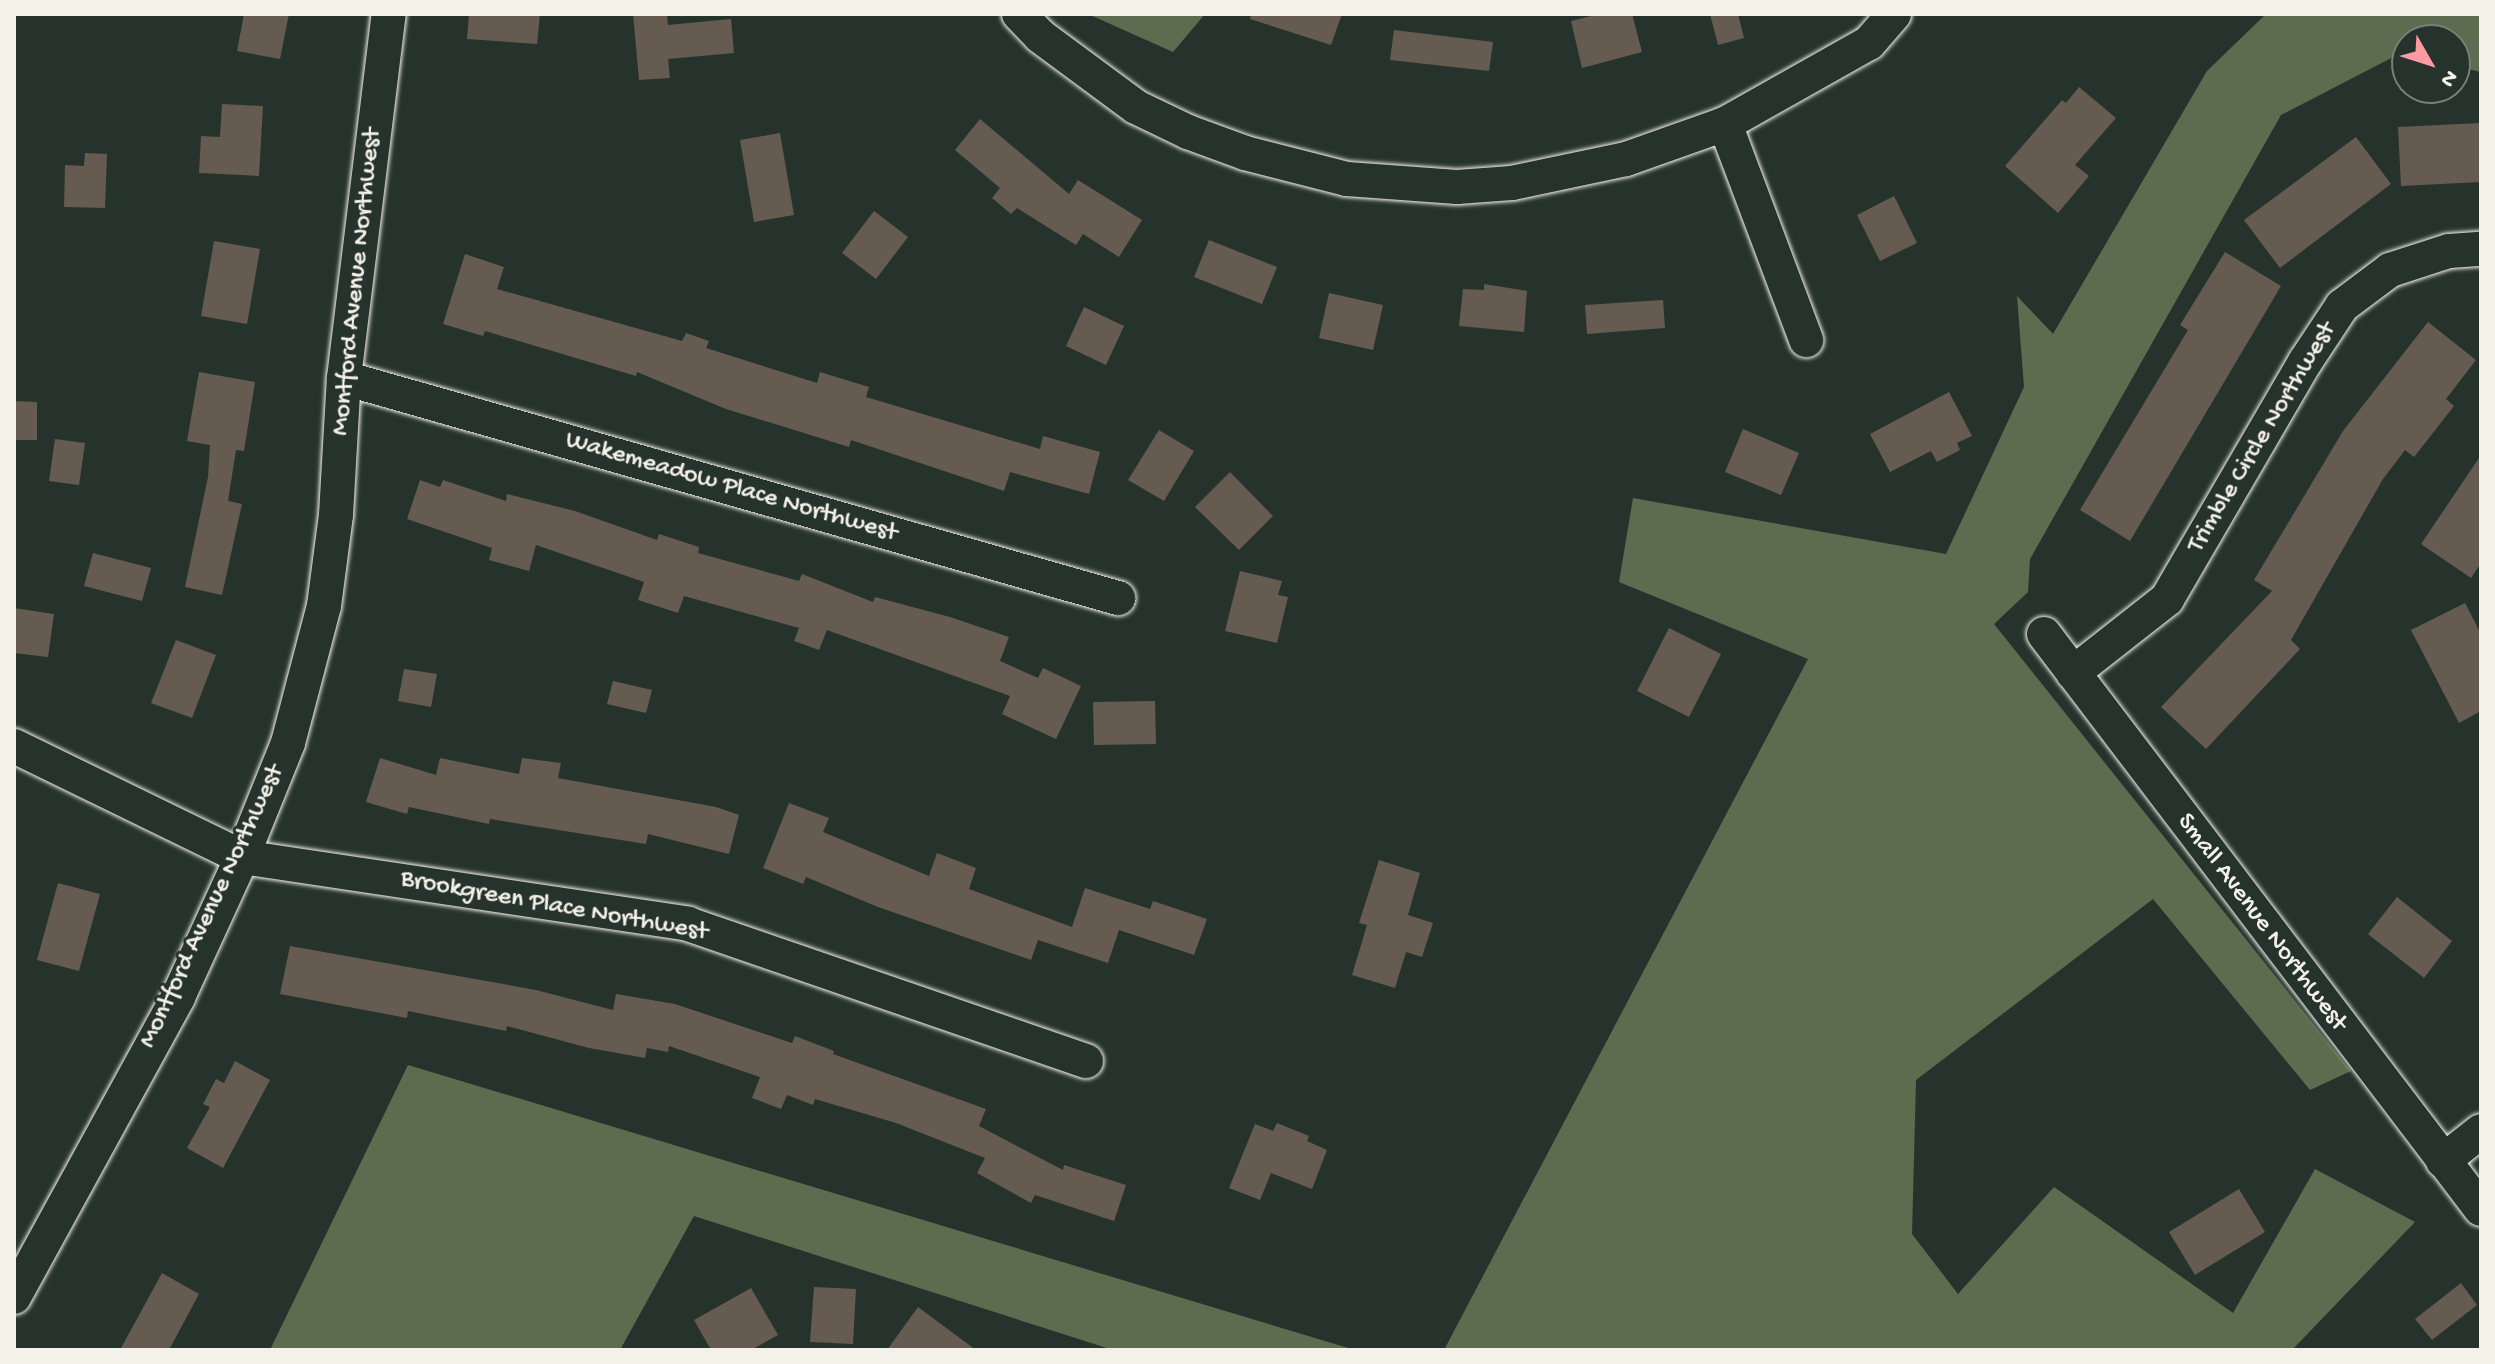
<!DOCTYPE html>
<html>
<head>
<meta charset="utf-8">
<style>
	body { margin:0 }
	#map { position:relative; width:2495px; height:1364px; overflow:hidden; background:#26332d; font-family:"Gochi Hand",sans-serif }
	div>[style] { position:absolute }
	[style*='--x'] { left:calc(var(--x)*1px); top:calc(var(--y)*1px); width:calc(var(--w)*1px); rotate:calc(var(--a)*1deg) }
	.green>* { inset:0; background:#5c6d4f }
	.building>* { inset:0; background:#665b50 }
	.roads { filter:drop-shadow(0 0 2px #f4f1e8) drop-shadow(0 0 2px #f4f1e8) }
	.minor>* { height:34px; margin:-17px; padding:0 17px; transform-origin:17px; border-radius:17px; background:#26332d }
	span { translate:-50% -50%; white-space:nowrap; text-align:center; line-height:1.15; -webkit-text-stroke:6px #26332d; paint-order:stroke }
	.street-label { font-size:26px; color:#f4f1e8 }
	.frame { position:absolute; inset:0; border:16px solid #f4f1e8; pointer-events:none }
	.north { position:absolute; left:2391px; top:24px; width:80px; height:80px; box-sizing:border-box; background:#26332d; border:2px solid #787f78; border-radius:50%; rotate:129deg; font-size:22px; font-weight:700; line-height:32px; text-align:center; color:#f4f1e8 }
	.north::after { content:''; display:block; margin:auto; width:28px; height:36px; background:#ff9aa2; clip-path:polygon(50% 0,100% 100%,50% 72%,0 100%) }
</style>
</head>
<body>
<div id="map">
	<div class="green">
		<div style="clip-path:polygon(1088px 14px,1205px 14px,1173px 52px)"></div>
		<div style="clip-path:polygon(2266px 14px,2481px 14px,2481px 72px,2455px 66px,2455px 40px,2407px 40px,2407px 56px,2399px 54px,2281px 115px,2030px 559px,2028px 592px,1994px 624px,2351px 1071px,2310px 1090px,2153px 899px,1916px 1080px,1912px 1234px,1958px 1294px,2054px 1187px,2233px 1313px,2315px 1169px,2415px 1222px,2292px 1350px,1444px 1350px,1808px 659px,1619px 582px,1633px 498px,1946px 554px,2024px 387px,2017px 296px,2053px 334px,2207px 71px)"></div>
		<div style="clip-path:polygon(408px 1065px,1355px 1350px,1113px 1350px,694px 1216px,620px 1350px,270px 1350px)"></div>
	</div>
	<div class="building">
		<div style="clip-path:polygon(244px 14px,289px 14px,280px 59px,237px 51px)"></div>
		<div style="clip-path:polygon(469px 14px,540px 14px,537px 44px,467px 39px)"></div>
		<div style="clip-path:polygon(633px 14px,667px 14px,668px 25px,731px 19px,734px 53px,668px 59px,670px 78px,639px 80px)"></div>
		<div style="clip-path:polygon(1251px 14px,1342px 14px,1331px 45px,1250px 19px)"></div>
		<div style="clip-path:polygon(1599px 14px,1632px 14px,1642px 52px,1582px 68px,1571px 21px)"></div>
		<div style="clip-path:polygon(1710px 14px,1738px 14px,1744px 38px,1718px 45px)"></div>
		<div style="clip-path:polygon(1394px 30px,1493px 42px,1489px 71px,1390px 60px)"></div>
		<div style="clip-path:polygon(2079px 87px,2116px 118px,2075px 165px,2089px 176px,2058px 213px,2005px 166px,2062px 100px,2066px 103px)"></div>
		<div style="clip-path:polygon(222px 104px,263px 106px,259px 176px,199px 173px,201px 136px,220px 137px)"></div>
		<div style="clip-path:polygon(980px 119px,1069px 194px,1078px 180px,1142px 220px,1119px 257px,1083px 234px,1076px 245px,1017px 208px,1011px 214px,992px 198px,1000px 188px,955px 150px)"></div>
		<div style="clip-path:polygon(2481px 123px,2481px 182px,2401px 186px,2398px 127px)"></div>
		<div style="clip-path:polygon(780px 133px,794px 215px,754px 222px,740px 140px)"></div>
		<div style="clip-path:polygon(2356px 137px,2391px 184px,2280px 268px,2244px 220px)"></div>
		<div style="clip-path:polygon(85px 153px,107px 154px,105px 208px,64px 207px,65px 165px,84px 166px)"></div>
		<div style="clip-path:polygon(1894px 196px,1917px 243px,1880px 261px,1857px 215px)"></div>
		<div style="clip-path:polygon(874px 211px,908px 237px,876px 279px,842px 253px)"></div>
		<div style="clip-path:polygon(1209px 240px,1277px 267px,1262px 304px,1194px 277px)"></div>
		<div style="clip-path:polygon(214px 241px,260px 249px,247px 324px,201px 316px)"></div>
		<div style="clip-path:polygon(2225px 252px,2281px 286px,2130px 541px,2080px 510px,2188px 330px,2180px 325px)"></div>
		<div style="clip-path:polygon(465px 254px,504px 267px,497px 289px,682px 341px,686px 333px,709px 341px,706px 348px,817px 383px,820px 372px,869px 387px,866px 397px,1040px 449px,1043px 436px,1100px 452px,1089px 494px,1010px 472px,1004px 491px,851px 440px,849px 447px,726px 409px,637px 372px,636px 376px,485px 331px,483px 336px,443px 324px)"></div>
		<div style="clip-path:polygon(1484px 284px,1527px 291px,1524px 332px,1459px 326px,1463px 289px,1484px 290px)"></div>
		<div style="clip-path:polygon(1329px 293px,1383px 305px,1373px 350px,1319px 338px)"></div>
		<div style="clip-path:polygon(1663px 300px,1665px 328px,1587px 334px,1585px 305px)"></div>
		<div style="clip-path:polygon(1084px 307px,1124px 326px,1106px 365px,1066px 346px)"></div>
		<div style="clip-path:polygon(2428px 322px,2476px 360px,2446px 399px,2454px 406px,2414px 457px,2405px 450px,2383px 479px,2291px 640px,2300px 649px,2206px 749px,2161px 707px,2272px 591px,2254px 580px,2343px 431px)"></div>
		<div style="clip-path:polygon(199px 372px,255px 382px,244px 451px,236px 450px,228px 501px,242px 504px,222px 595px,185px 587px,208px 477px,210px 445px,187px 441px)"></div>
		<div style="clip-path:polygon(1949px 392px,1972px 436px,1957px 443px,1960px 450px,1937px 462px,1931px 451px,1890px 472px,1870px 434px)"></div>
		<div style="clip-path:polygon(14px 401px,37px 402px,37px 440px,14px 440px)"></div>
		<div style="clip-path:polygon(1743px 429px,1799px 453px,1781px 495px,1725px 472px)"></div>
		<div style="clip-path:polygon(1159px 430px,1194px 451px,1164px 501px,1128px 480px)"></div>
		<div style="clip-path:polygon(55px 439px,85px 443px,79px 485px,49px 481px)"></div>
		<div style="clip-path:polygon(2481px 455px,2481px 563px,2471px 578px,2421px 544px)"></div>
		<div style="clip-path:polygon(1230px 472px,1273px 516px,1239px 550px,1195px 507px)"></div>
		<div style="clip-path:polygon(420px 480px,440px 487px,443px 480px,506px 501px,507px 494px,575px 511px,657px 540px,659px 534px,699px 547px,698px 553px,799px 581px,802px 574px,873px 602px,875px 597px,950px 617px,1009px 637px,1000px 661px,1038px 678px,1043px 668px,1081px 686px,1056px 739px,1002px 714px,1010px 696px,827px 630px,819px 650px,794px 641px,799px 628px,684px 596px,678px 613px,638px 600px,644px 582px,536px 545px,529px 571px,489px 560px,492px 548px,407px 519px)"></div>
		<div style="clip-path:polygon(93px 553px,151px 568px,142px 601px,84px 586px)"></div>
		<div style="clip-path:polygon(1240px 571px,1282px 581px,1278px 595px,1288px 597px,1277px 643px,1225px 631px)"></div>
		<div style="clip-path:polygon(2465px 603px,2481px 634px,2481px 711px,2459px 723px,2411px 630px)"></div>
		<div style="clip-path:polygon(14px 608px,54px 614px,48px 657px,14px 653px)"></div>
		<div style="clip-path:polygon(1669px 628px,1721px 654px,1689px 717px,1637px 691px)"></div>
		<div style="clip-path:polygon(176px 640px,216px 655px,192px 718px,151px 703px)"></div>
		<div style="clip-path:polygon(404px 669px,437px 674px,431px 707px,398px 701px)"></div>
		<div style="clip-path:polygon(613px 681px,652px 690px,646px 713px,607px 704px)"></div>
		<div style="clip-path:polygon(1155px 701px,1156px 744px,1094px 745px,1093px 702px)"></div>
		<div style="clip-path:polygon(380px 758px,436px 775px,440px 758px,519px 774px,522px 758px,561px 763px,558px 778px,716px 807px,739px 815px,729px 854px,648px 834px,646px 844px,490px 819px,489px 824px,409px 807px,407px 814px,366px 802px)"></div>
		<div style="clip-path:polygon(789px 803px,829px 818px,823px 832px,929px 876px,937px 853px,976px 868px,969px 889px,1072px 927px,1085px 888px,1150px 909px,1153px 901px,1207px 919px,1194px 955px,1119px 930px,1108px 963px,1038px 940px,1031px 960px,878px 907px,806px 877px,803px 884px,763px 868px)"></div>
		<div style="clip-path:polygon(1379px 860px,1420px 873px,1408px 915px,1433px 923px,1422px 957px,1406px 952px,1395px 988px,1352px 975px,1367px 925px,1359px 923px)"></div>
		<div style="clip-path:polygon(58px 883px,100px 894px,79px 971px,37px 960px)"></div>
		<div style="clip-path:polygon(2397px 897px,2452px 941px,2424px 978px,2368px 934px)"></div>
		<div style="clip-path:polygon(290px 946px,536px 990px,613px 1010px,616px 994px,675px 1004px,792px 1043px,795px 1036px,834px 1051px,833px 1054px,986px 1109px,979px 1126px,1063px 1170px,1064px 1165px,1126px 1185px,1114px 1221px,1035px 1195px,1031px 1203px,977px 1173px,985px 1158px,896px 1123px,815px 1099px,813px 1105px,787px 1095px,781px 1109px,752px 1098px,760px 1077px,669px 1046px,668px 1052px,647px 1048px,645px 1058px,589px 1048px,507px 1026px,506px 1031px,408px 1011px,407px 1018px,280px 994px)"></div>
		<div style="clip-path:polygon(235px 1061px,270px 1080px,223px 1168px,187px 1148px,210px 1107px,203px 1104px,216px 1079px,224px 1083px)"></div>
		<div style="clip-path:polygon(1277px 1123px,1309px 1136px,1307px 1141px,1327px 1150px,1312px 1189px,1271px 1173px,1260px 1200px,1229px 1188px,1255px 1124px,1273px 1131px)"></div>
		<div style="clip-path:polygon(2239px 1189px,2265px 1232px,2195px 1275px,2169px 1232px)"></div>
		<div style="clip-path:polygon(162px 1273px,199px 1294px,169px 1350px,120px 1350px)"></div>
		<div style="clip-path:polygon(2461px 1283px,2477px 1305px,2432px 1340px,2415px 1319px)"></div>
		<div style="clip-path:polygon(814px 1287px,856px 1289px,853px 1344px,810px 1342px)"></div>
		<div style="clip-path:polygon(751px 1288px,778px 1335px,751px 1350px,711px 1350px,694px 1320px)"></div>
		<div style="clip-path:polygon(918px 1307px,976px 1350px,887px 1350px)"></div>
	</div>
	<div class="roads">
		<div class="minor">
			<div style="--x:1019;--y:14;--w:30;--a:46"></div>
			<div style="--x:1040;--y:36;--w:119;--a:36.5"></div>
			<div style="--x:1136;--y:107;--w:58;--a:25.7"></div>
			<div style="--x:1188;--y:132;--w:61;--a:20.2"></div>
			<div style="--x:1245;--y:153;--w:105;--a:14.3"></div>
			<div style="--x:1347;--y:179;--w:110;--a:4.2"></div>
			<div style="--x:1457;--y:187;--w:55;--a:-4.2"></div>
			<div style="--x:1512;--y:183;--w:116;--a:-11.9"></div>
			<div style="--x:1626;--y:159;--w:105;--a:-19.5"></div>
			<div style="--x:1725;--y:124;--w:165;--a:-29.4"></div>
			<div style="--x:1869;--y:43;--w:38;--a:-49"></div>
			<div style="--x:1725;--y:124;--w:231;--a:69.4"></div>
			<div style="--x:344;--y:378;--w:805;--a:15.87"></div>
			<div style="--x:2044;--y:634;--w:722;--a:52.77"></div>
			<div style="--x:2073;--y:673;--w:120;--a:-38.2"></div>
			<div style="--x:2167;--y:599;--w:274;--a:-59.8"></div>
			<div style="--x:2305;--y:362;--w:67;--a:-56.5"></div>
			<div style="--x:2342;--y:306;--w:60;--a:-36.9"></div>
			<div style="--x:2390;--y:270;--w:62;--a:-17.9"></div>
			<div style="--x:2449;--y:251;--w:32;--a:-4"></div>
			<div style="--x:14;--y:746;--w:254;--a:26"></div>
			<div style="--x:242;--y:857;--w:451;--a:8.5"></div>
			<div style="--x:688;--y:924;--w:421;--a:19"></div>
			<div style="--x:2443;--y:1161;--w:48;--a:-38.3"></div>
			<div style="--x:14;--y:1297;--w:342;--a:-61.3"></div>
			<div style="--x:178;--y:997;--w:154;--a:-65.4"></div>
			<div style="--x:242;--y:857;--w:123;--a:-68"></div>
			<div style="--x:288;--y:743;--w:142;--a:-75.3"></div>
			<div style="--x:324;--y:606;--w:92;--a:-82.5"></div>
			<div style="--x:336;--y:515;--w:137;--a:-86.7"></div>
			<div style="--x:344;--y:378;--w:367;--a:-83"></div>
		</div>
	</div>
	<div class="street-label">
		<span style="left:358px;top:282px;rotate:-84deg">Montford Avenue Northwest</span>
		<span style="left:2263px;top:438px;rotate:-59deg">Trimble Circle Northwest</span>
		<span style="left:731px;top:488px;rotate:16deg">Wakemeadow Place Northwest</span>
		<span style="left:213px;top:907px;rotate:-65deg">Montford Avenue Northwest</span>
		<span style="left:554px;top:907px;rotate:10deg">Brookgreen Place Northwest</span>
		<span style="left:2261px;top:923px;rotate:53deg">Small Avenue Northwest</span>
	</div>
	<div class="frame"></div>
	<div class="north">N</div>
</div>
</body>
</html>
